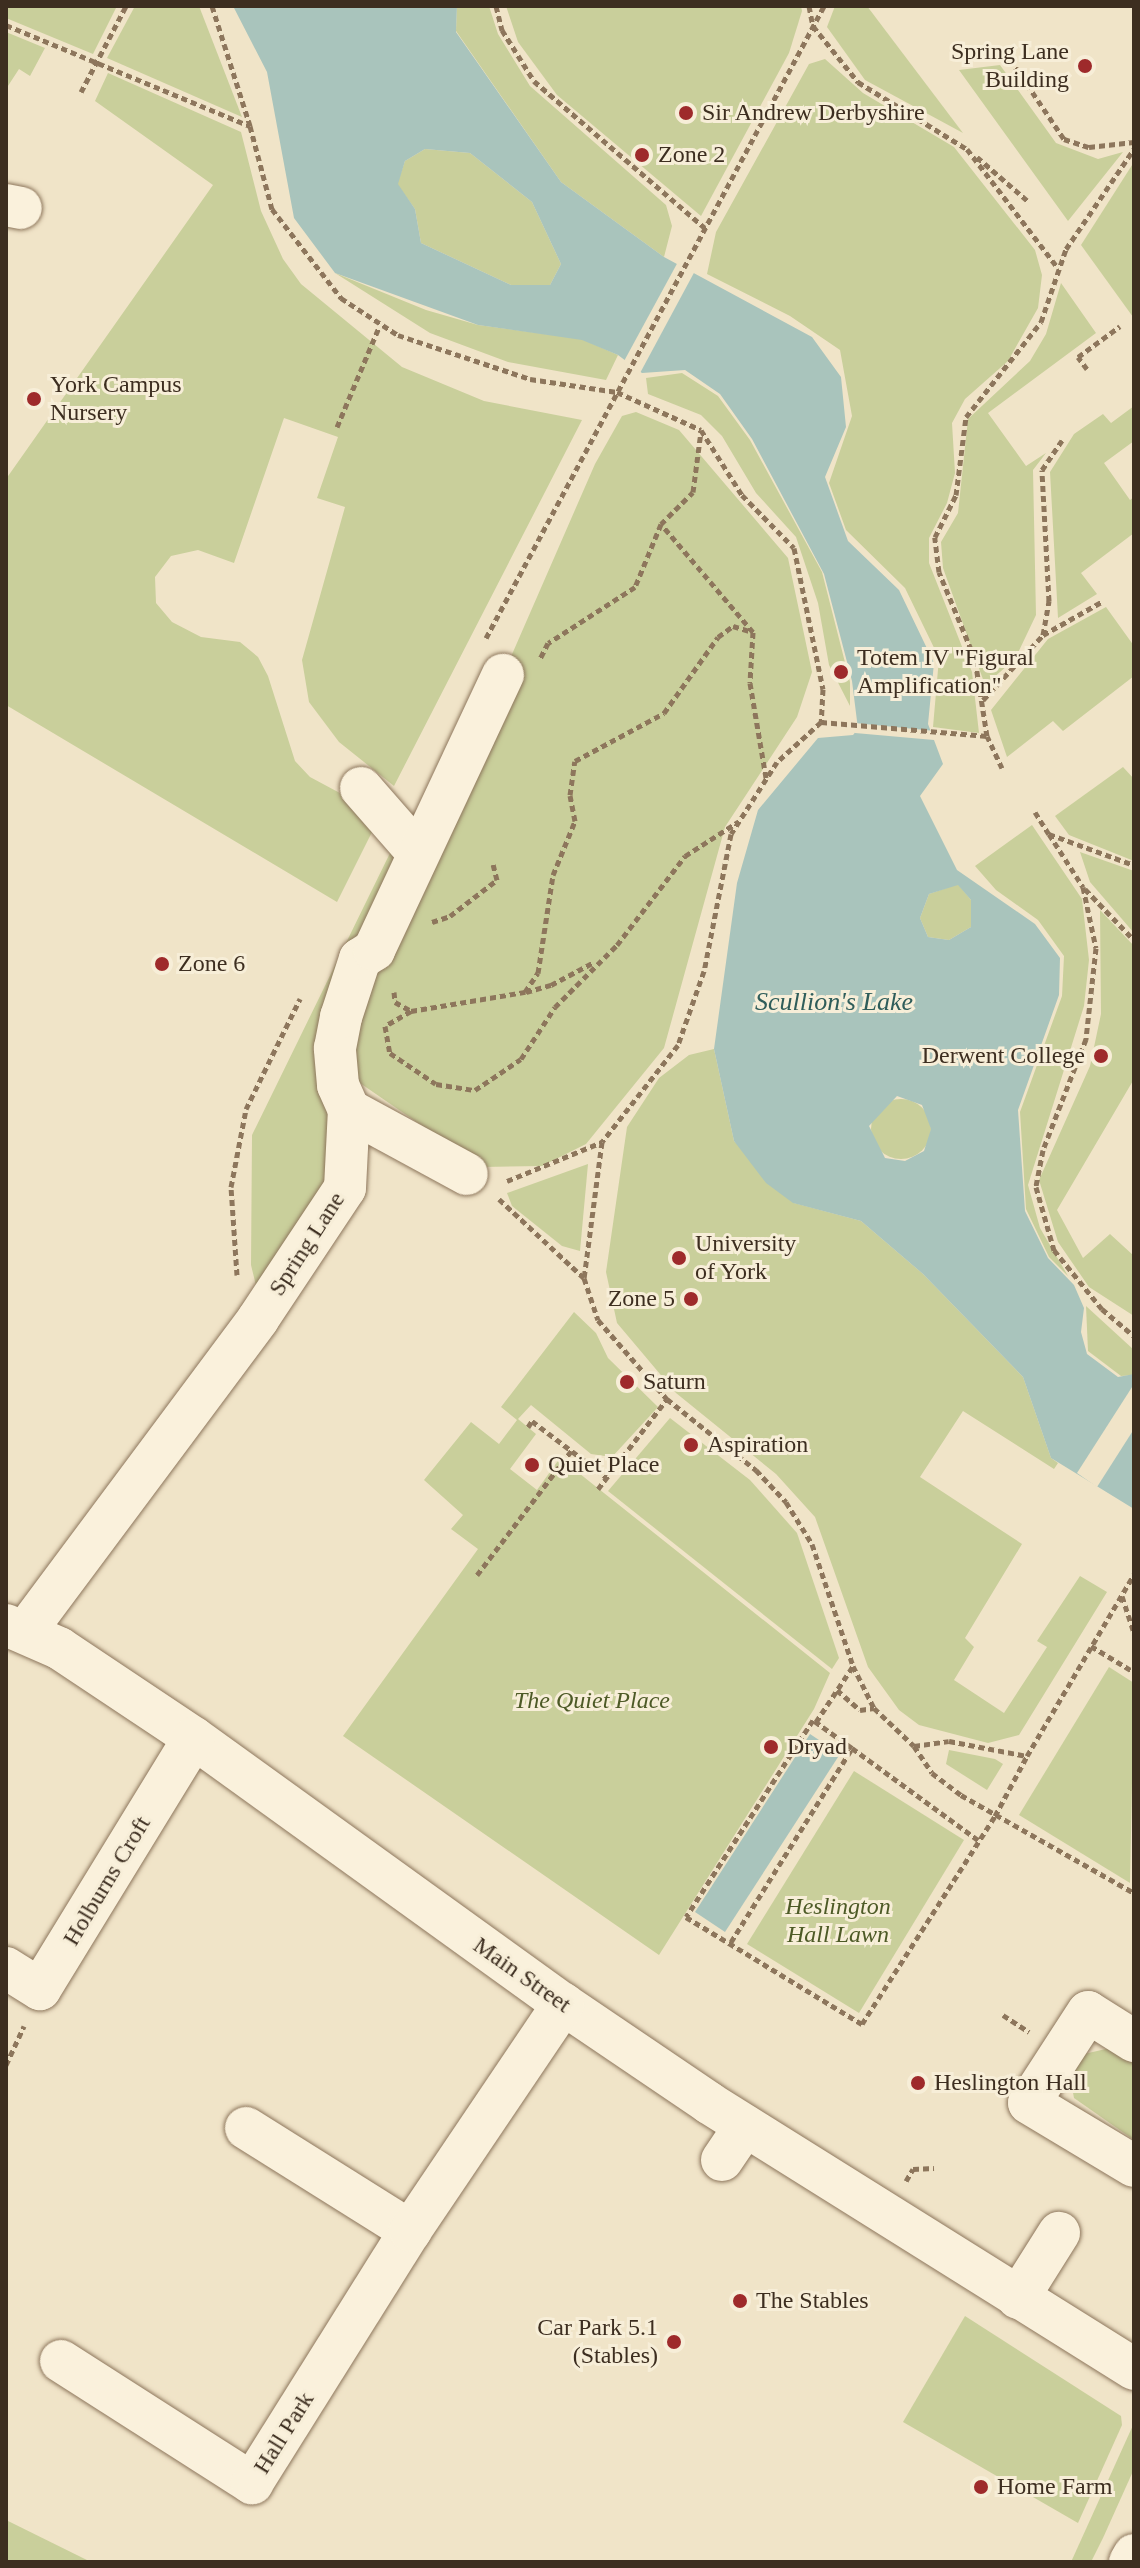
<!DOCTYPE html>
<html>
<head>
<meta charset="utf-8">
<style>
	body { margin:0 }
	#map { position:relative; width:1140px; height:2568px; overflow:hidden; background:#f0e4c8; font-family:"Times New Roman",serif }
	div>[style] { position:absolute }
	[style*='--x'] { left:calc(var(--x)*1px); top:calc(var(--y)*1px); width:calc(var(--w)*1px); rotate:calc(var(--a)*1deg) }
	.green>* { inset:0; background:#c9cf9b }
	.round { border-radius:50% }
	.water>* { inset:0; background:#a9c4bc }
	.pier>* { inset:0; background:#f0e4c8 }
	.path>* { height:5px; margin-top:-2.5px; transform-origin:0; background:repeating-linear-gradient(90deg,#8d765c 0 6px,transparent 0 10px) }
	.roads { filter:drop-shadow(0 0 2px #8d765c) drop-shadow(0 0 2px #8d765c) }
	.minor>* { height:42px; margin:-21px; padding:0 21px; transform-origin:21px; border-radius:21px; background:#faf1dc }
	.dots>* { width:22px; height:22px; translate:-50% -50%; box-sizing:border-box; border:4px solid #f7eed8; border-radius:50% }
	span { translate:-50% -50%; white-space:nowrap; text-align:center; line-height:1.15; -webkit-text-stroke:6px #f7eed8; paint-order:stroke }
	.poi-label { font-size:24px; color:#3d2e20 }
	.right { translate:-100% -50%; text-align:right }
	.left { translate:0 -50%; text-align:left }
	.street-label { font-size:24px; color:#3d2e20 }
	.park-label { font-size:24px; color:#4d5a26; font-style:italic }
	.water-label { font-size:26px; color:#2f5d5a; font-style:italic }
	.frame { position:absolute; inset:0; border:8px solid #3d2e20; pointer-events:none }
</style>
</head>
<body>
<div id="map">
	<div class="green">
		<div style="clip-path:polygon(6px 6px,117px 6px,93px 54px,6px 18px)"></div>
		<div style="clip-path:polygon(135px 6px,199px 6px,242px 117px,107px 58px)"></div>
		<div style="clip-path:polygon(457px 6px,489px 6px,498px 34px,530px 86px,666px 205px,672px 226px,664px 257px,561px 182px,456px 31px)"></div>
		<div style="clip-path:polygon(506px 6px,801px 6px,802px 11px,789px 53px,701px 216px,557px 95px,518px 42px)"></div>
		<div style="clip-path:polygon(835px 6px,867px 6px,963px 133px,865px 80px,827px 27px)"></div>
		<div style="clip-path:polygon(6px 32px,45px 48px,30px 76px,19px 69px,6px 89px)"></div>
		<div style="clip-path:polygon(825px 59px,863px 93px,954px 147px,1035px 250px,1042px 275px,1038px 308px,1008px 361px,965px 399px,952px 423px,955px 473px,947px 503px,929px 538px,929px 563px,972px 672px,979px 733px,933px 727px,939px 658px,905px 588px,846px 530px,829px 483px,852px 416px,840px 350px,790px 316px,707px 274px,716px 232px,809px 64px)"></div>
		<div style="clip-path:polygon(1000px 65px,1056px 143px,1098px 159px,1123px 152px,1068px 221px,959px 70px)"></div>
		<div style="clip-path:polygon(108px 73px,241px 132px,261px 211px,283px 259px,301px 284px,402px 367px,484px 401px,582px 420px,394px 786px,339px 742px,309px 702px,302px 660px,345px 507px,317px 498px,338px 437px,284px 418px,234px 563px,198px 550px,171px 556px,155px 577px,156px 603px,172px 622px,201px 637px,240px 642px,258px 657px,268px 676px,295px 761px,310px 777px,351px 799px,375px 826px,337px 902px,6px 705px,6px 479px,213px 185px,95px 101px)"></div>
		<div style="clip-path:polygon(425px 149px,470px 153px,532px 202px,561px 264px,550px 285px,511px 285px,421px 243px,415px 209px,397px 184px,405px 161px)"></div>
		<div style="clip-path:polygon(1134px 162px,1134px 316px,1133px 317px,1081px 245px)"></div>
		<div style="clip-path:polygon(335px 273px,426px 310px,478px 325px,582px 339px,618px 355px,606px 380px,508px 362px,430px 333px)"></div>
		<div style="clip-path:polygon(1061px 283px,1096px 333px,988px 413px,1026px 466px,1046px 453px,1033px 470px,1036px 615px,1015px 659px,985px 685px,943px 568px,941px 542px,958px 513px,968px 419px,1030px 361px,1046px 334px)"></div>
		<div style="clip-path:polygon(682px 373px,718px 396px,750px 440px,822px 572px,850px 682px,850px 706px,829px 665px,818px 603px,796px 537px,756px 493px,722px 436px,701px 415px,648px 394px,646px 378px)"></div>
		<div style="clip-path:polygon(1134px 406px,1134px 441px,1104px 463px,1130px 500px,1134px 497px,1134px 533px,1081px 573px,1097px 594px,1058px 618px,1050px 472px,1074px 434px,1103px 414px,1111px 423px)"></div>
		<div style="clip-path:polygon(636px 412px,679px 430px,788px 558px,812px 672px,797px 717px,725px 827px,664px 1048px,586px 1144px,542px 1166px,482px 1167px,357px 1081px,334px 1132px,332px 1178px,259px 1298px,251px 1265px,252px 1135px,392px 849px,398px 858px,503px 675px,595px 464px,622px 416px)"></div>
		<div style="clip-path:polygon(1106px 607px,1134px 646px,1134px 676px,1063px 731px,1053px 721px,1007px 757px,991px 710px,1048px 639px)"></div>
		<div style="clip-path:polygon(1123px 767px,1134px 779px,1134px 861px,1069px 835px,1055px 816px)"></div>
		<div style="clip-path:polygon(1032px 825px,1082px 899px,1089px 960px,1084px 1006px,1028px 1185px,1040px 1228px,1068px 1276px,1049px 1257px,1026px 1209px,1020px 1112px,1062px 996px,1064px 956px,1038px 920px,996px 890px,975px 866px)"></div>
		<div style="clip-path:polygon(1080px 852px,1134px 871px,1134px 933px,1090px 882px)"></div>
		<div style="clip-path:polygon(958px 884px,971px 900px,971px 927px,949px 940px,928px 937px,920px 918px,929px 894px)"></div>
		<div style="clip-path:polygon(1100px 910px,1134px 946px,1134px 1079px,1057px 1210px,1083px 1258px,1110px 1234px,1134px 1256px,1134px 1316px,1089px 1287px,1058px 1242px,1039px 1180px,1090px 1066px,1101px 1014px)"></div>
		<div style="clip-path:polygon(714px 1049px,734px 1141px,794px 1203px,861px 1221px,923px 1274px,1023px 1377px,1051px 1458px,1058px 1463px,1054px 1469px,963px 1411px,920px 1477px,1022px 1544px,965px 1638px,974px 1647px,954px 1680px,1004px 1713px,1047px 1647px,1037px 1641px,1080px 1576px,1107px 1592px,1019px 1735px,988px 1743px,919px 1725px,899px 1710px,868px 1667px,815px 1517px,776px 1474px,676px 1393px,617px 1323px,606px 1272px,627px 1127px,659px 1078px,689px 1055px)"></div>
		<div class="round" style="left:871px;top:1099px;width:60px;height:60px"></div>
		<div style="clip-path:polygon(588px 1164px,580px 1251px,562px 1246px,512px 1206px,507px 1193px)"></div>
		<div style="clip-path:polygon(1086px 1306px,1134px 1350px,1134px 1375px,1121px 1376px,1088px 1351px)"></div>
		<div style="clip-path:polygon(574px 1312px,596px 1333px,608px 1358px,658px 1407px,612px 1457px,591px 1454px,531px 1405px,518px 1419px,536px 1434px,510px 1469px,537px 1490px,560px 1458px,830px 1673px,814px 1709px,659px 1955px,343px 1736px,478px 1549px,451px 1529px,463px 1515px,424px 1480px,471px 1422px,499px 1444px,517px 1420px,501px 1407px)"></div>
		<div style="clip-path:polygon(670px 1418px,750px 1480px,797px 1533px,839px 1658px,832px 1669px,608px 1491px)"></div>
		<div style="clip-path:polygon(1109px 1667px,1134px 1683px,1130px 1883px,1019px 1815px)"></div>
		<div style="clip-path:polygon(949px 1750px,995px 1759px,1003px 1764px,987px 1790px,946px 1764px)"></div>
		<div style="clip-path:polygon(854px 1771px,964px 1840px,859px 2013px,747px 1944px)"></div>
		<div style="clip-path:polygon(1110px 2048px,1134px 2064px,1134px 2140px,1074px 2098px,1069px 2071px,1080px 2055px)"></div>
		<div style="clip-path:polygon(965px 2316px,1121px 2416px,1122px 2425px,1078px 2523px,903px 2422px)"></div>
		<div style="clip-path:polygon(1134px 2423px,1134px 2469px,1103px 2538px,1091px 2562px,1071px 2562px)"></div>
		<div style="clip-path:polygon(6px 2520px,91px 2562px,6px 2562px)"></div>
	</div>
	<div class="water">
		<div style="clip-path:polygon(evenodd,233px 6px,457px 6px,456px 32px,561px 182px,664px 257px,812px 337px,841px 377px,846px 427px,825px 477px,848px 541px,899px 590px,934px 663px,928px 724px,943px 764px,920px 796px,957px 870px,1035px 924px,1060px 958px,1059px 995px,1018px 1110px,1025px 1211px,1048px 1258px,1074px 1285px,1084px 1308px,1081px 1332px,1087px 1354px,1118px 1377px,1134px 1374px,1134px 1509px,1051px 1458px,1023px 1377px,923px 1274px,861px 1221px,793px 1203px,766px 1183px,734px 1141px,714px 1049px,737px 883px,758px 810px,818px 738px,853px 735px,858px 729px,852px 681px,824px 574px,752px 439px,720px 394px,685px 370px,642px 373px,618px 355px,582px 340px,478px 325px,335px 273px,294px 218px,267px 72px,233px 6px,425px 149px,470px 153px,532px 202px,561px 264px,550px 285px,511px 285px,421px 243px,415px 209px,398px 184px,405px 161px,425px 149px,233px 6px,958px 885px,971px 900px,971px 927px,949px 940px,928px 937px,920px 918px,929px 894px,958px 885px,233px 6px,897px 1096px,922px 1105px,931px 1129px,924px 1151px,905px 1161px,885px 1158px,869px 1126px,897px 1096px)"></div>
		<div style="clip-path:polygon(810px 1734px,840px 1754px,725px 1932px,695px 1912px)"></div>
	</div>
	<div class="pier">
		<div style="clip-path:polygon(679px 260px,696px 269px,639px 375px,623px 363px)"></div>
		<div style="clip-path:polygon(855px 723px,935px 731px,934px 740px,855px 733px)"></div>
		<div style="clip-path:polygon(1134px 1384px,1134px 1429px,1097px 1487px,1077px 1473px)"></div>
	</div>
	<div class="path">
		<div style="--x:212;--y:6;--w:126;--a:72.4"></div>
		<div style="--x:496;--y:6;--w:25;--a:76"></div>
		<div style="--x:502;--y:30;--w:60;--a:57.9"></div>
		<div style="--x:534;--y:81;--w:225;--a:40.7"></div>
		<div style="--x:809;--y:6;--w:20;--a:79"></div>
		<div style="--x:813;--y:26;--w:72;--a:51.2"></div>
		<div style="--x:858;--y:82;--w:128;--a:31.6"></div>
		<div style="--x:967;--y:149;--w:150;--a:52.6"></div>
		<div style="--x:6;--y:25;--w:264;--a:22.5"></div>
		<div style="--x:250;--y:126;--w:86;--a:75.2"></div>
		<div style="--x:272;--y:209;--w:113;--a:52.2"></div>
		<div style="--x:341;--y:298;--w:68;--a:33"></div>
		<div style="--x:398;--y:335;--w:139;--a:18.4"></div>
		<div style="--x:530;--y:379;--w:88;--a:8.5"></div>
		<div style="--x:617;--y:392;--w:92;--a:24.3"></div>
		<div style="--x:701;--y:430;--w:77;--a:57.8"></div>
		<div style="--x:742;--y:495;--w:74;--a:45.5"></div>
		<div style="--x:794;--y:548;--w:144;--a:78.4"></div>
		<div style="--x:823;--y:689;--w:33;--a:93"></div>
		<div style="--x:821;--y:722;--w:59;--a:137.7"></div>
		<div style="--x:777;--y:762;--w:85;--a:122.6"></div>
		<div style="--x:731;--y:834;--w:140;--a:101.1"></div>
		<div style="--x:704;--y:971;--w:78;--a:109.4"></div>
		<div style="--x:678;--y:1045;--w:123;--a:128.1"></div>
		<div style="--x:602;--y:1142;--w:137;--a:97.5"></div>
		<div style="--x:1010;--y:59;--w:97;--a:56"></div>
		<div style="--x:1064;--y:139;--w:26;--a:18"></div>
		<div style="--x:1089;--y:147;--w:45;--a:-6.3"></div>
		<div style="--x:81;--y:92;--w:97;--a:-62.4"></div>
		<div style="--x:977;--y:157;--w:69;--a:40.9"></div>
		<div style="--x:1087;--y:369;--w:15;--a:-127"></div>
		<div style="--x:1078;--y:357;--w:52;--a:-36.4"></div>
		<div style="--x:337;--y:427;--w:108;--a:-67.2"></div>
		<div style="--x:661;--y:524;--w:45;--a:-45"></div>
		<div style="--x:693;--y:492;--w:62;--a:-82.5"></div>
		<div style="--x:753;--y:632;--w:51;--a:93.4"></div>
		<div style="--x:750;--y:683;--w:96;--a:80.4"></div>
		<div style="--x:1043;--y:635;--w:35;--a:-80"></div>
		<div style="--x:1049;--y:601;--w:131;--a:-93.1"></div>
		<div style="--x:1042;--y:470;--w:36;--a:-56"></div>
		<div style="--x:486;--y:638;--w:717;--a:-61.86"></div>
		<div style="--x:983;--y:700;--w:88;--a:-47.3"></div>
		<div style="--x:1043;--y:635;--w:69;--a:-29.5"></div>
		<div style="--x:821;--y:722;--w:167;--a:4.8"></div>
		<div style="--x:1002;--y:768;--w:35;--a:-115"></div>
		<div style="--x:987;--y:736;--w:78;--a:-98.9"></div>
		<div style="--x:975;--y:659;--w:94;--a:-112.5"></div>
		<div style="--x:939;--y:572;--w:35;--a:-97"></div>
		<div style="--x:935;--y:537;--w:47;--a:-63.4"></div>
		<div style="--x:956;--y:495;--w:79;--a:-82.7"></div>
		<div style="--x:966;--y:417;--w:121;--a:-51.7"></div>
		<div style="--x:1041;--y:322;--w:77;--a:-71.1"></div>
		<div style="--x:1066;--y:249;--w:121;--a:-55.8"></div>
		<div style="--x:1035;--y:812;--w:26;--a:58"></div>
		<div style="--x:1049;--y:834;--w:90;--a:20"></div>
		<div style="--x:1049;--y:834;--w:63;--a:57.3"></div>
		<div style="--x:1083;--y:887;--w:62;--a:78"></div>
		<div style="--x:1096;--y:948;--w:92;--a:96.3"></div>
		<div style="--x:1086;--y:1039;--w:119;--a:111.2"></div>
		<div style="--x:1043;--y:1150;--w:38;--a:101"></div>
		<div style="--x:1036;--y:1187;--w:66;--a:74.1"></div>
		<div style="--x:1054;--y:1250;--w:76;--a:50.9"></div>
		<div style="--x:1102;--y:1309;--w:42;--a:40.2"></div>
		<div style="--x:1085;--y:889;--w:71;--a:46.1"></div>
		<div style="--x:432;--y:922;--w:19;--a:-18"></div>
		<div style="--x:450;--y:916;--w:59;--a:-37.5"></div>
		<div style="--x:497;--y:880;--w:16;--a:-104"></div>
		<div style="--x:394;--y:992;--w:10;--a:84"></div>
		<div style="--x:395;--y:1002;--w:18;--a:29"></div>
		<div style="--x:411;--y:1011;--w:116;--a:-9.5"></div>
		<div style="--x:525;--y:992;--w:23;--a:-56"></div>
		<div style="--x:538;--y:973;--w:99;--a:-81.3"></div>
		<div style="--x:553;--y:875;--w:58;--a:-67.8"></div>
		<div style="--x:575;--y:821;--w:26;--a:-101"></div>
		<div style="--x:570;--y:795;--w:34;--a:-82"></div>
		<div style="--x:575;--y:761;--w:101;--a:-28.3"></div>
		<div style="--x:664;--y:713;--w:93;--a:-54.6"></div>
		<div style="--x:718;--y:637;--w:19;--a:-36"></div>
		<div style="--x:733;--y:626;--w:21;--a:17"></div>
		<div style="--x:753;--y:632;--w:142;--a:-130.4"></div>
		<div style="--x:661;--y:524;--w:68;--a:112.4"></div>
		<div style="--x:635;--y:587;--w:103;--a:147.2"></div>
		<div style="--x:548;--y:643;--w:18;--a:117"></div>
		<div style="--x:526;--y:992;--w:26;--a:-16"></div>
		<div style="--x:551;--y:985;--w:49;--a:-28.1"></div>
		<div style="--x:411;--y:1011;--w:30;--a:150"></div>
		<div style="--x:385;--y:1026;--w:27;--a:80"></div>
		<div style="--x:390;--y:1053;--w:55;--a:34"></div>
		<div style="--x:436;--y:1084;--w:39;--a:9"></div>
		<div style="--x:475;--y:1090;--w:55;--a:-34"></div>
		<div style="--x:521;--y:1059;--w:62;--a:-56.8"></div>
		<div style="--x:555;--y:1007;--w:88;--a:-45"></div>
		<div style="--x:617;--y:945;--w:112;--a:-52.6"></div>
		<div style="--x:685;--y:856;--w:63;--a:-32.7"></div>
		<div style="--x:507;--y:1181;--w:103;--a:-22.3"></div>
		<div style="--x:499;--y:1199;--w:116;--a:42.9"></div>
		<div style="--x:584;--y:1278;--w:44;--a:71.6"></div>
		<div style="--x:598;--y:1320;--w:105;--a:48.9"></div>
		<div style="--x:667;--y:1399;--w:114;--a:38.6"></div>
		<div style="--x:756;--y:1470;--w:44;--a:46.8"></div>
		<div style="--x:786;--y:1502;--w:49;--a:58.2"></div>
		<div style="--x:812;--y:1544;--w:129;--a:71.4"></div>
		<div style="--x:853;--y:1666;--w:47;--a:63.4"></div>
		<div style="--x:874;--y:1708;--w:55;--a:43.5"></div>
		<div style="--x:914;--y:1746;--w:35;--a:-8"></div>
		<div style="--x:949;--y:1741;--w:79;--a:10.9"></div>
		<div style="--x:1027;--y:1756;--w:211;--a:-59.5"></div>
		<div style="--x:237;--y:1275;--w:88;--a:-93.9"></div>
		<div style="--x:231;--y:1187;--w:79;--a:-79.1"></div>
		<div style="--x:246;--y:1109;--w:123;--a:-63.9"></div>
		<div style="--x:528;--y:1427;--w:7;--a:-56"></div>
		<div style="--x:532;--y:1421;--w:93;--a:37.1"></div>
		<div style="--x:598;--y:1489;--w:113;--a:-52.5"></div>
		<div style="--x:477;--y:1575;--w:156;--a:-52.8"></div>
		<div style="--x:1122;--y:1596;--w:40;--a:72"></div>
		<div style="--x:1091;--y:1646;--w:50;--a:31.2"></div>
		<div style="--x:837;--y:1690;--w:30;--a:41"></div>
		<div style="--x:860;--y:1710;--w:14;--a:-8"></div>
		<div style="--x:816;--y:1722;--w:67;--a:-56.5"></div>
		<div style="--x:914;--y:1746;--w:32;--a:56"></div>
		<div style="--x:932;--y:1773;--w:36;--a:37"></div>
		<div style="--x:961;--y:1795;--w:199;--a:29.5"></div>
		<div style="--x:852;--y:1748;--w:156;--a:36.1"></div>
		<div style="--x:731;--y:1942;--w:229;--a:-58"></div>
		<div style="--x:852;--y:1748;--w:48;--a:-144.3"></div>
		<div style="--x:813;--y:1720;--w:234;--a:122.8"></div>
		<div style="--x:686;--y:1917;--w:206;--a:31.3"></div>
		<div style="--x:862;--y:2024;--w:247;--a:-57.4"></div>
		<div style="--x:995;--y:1816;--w:68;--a:-61.9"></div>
		<div style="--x:1003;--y:2015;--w:31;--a:33"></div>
		<div style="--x:6;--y:2065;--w:43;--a:-65.2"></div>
		<div style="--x:906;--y:2181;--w:14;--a:-60"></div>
		<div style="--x:913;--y:2169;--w:21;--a:-3"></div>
	</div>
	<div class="roads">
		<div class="minor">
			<div style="--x:6;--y:205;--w:15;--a:11"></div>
			<div style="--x:361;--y:788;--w:86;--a:48.8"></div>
			<div style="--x:349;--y:1110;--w:134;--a:28.5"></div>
			<div style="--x:6;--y:1625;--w:58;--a:23.5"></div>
			<div style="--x:59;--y:1648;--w:162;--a:33.7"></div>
			<div style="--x:194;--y:1738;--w:455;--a:35.8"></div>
			<div style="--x:563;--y:2004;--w:176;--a:34.1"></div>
			<div style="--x:709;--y:2103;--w:501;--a:32.04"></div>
			<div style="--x:25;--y:1632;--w:390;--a:-53.3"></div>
			<div style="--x:258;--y:1319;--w:157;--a:-56.4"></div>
			<div style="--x:345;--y:1188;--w:78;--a:-87.1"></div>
			<div style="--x:349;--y:1110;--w:27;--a:-114"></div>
			<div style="--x:338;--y:1085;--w:37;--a:-95"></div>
			<div style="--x:335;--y:1048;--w:32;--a:-79"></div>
			<div style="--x:341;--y:1017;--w:61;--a:-71.9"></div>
			<div style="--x:360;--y:959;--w:17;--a:-33"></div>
			<div style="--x:374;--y:950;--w:304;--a:-64.9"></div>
			<div style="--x:6;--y:1968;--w:40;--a:32"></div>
			<div style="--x:40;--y:1989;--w:294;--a:-58.5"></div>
			<div style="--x:1134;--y:2041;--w:54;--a:-147.8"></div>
			<div style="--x:1088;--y:2012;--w:108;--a:123"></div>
			<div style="--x:1029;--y:2103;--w:122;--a:31"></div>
			<div style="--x:246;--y:2128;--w:194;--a:32.1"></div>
			<div style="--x:722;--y:2160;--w:41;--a:-55.9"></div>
			<div style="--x:1018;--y:2298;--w:77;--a:-57.8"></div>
			<div style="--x:61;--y:2361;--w:227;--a:32.6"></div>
			<div style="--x:252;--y:2483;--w:297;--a:-57.9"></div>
			<div style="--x:410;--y:2231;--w:274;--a:-56"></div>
			<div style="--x:1130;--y:2562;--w:8;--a:-60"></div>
		</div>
	</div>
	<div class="dots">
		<div style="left:1085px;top:66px;background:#9e2a2b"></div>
		<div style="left:686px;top:113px;background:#9e2a2b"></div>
		<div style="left:642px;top:155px;background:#9e2a2b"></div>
		<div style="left:34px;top:399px;background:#9e2a2b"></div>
		<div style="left:841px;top:672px;background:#9e2a2b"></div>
		<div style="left:162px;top:964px;background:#9e2a2b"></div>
		<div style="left:1101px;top:1056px;background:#9e2a2b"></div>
		<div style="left:679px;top:1258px;background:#9e2a2b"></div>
		<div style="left:691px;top:1299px;background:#9e2a2b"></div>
		<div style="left:627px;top:1382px;background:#9e2a2b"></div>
		<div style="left:691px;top:1445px;background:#9e2a2b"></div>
		<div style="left:532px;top:1465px;background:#9e2a2b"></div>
		<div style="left:771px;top:1747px;background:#9e2a2b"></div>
		<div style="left:918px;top:2083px;background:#9e2a2b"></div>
		<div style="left:740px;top:2301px;background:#9e2a2b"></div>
		<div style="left:674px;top:2342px;background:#9e2a2b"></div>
		<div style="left:981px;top:2487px;background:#9e2a2b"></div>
	</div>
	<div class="poi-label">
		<span class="right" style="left:1069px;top:66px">Spring Lane<br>Building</span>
		<span class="left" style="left:702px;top:113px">Sir Andrew Derbyshire</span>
		<span class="left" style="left:658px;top:155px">Zone 2</span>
		<span class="left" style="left:50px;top:399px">York Campus<br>Nursery</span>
		<span class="left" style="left:857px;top:672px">Totem IV "Figural<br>Amplification"</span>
		<span class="left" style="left:178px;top:964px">Zone 6</span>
		<span class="right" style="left:1085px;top:1056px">Derwent College</span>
		<span class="left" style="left:695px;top:1258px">University<br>of York</span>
		<span class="right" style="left:675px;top:1299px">Zone 5</span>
		<span class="left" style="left:643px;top:1382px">Saturn</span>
		<span class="left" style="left:707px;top:1445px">Aspiration</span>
		<span class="left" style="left:548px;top:1465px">Quiet Place</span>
		<span class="left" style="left:787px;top:1747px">Dryad</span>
		<span class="left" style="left:934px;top:2083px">Heslington Hall</span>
		<span class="left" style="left:756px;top:2301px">The Stables</span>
		<span class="right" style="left:658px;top:2342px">Car Park 5.1<br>(Stables)</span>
		<span class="left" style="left:997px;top:2487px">Home Farm</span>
	</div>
	<div class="street-label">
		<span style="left:307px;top:1244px;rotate:-57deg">Spring Lane</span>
		<span style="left:107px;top:1881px;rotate:-59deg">Holburns Croft</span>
		<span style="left:522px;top:1975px;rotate:35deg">Main Street</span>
		<span style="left:284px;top:2433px;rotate:-58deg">Hall Park</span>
	</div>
	<div class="park-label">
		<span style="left:592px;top:1701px">The Quiet Place</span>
		<span style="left:838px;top:1921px">Heslington<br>Hall Lawn</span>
	</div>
	<div class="water-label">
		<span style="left:834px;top:1002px">Scullion's Lake</span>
	</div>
	<div class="frame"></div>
</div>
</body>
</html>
